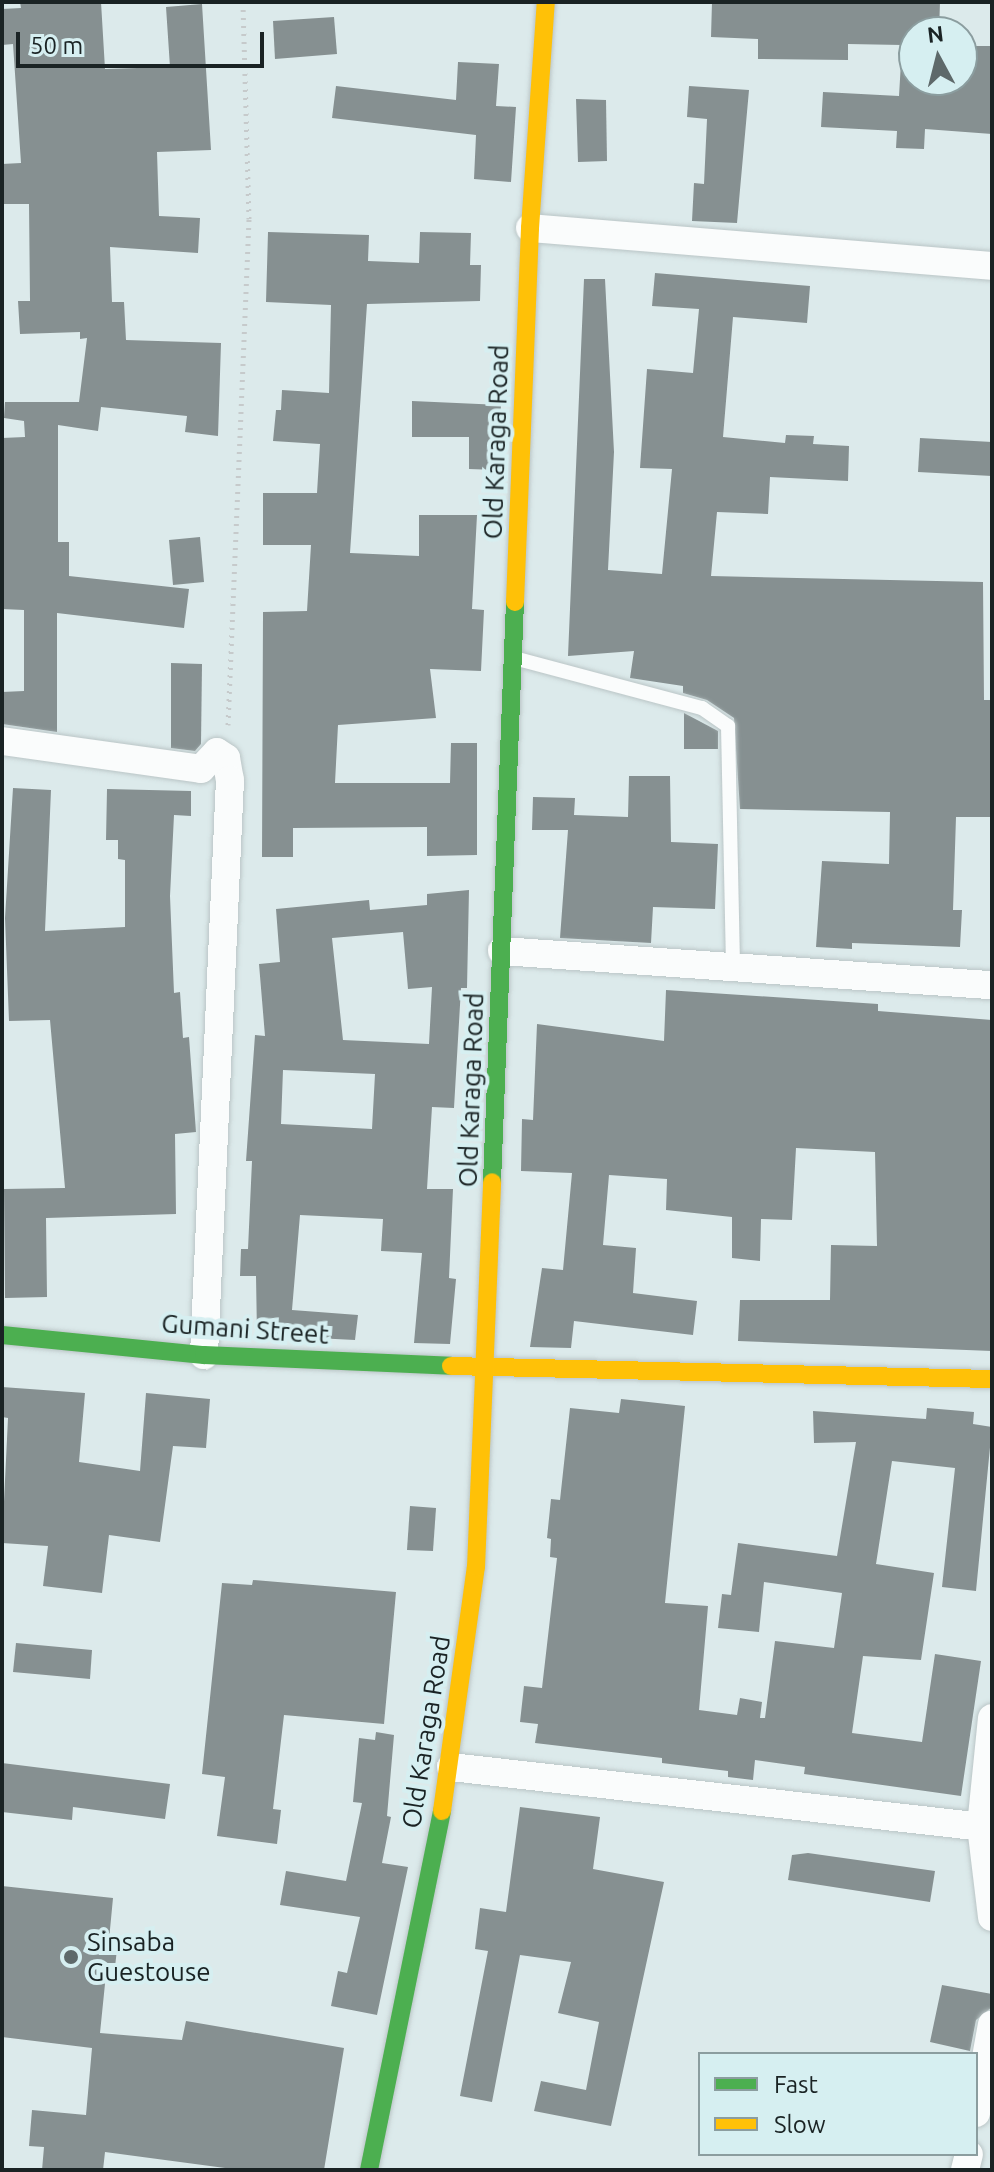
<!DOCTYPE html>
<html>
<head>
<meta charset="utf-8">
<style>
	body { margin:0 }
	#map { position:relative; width:994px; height:2172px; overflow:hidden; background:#dceaeb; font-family:Ubuntu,sans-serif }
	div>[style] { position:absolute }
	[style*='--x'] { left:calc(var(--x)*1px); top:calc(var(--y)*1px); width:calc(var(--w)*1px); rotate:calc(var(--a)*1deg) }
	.building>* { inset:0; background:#869091 }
	.path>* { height:5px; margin-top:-2.5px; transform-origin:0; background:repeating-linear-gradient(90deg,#c6cacb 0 2px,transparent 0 8px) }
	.roads { filter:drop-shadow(0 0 2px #bac5c6) drop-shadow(0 0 2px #bac5c6) }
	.lane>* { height:14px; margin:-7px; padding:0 7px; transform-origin:7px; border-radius:7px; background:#fafcfc }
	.street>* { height:28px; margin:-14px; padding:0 14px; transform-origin:14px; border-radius:14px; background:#fafcfc }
	.fast>* { height:18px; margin:-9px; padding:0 9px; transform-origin:9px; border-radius:9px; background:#4caf50 }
	.slow>* { height:18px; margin:-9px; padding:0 9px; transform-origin:9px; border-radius:9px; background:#ffc107 }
	.dots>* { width:22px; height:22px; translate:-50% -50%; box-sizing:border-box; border:4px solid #d6eff1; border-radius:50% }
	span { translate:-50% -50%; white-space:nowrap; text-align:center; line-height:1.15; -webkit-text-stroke:8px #d6eff1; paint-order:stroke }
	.street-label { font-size:26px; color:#1a2324 }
	.poi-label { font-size:26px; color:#1a2324 }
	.left { translate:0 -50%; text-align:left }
	.frame { position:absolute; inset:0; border:4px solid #1a2324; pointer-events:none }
	.legend { position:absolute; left:698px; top:2052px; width:280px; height:104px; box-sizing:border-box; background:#d6eff1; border:2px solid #8b9d9f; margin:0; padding:10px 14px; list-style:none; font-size:24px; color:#1a2324 }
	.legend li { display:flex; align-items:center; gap:16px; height:40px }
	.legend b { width:40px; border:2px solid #8b9d9f }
	.north { position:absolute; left:898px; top:16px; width:80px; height:80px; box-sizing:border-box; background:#d6eff1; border:2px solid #8b9d9f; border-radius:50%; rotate:353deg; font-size:22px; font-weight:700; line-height:32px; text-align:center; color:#1a2324 }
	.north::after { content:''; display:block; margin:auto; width:28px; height:36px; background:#5e696a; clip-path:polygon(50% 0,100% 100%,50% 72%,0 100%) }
	.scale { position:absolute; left:16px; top:32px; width:248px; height:36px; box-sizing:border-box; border:4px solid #1a2324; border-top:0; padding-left:10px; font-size:24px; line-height:28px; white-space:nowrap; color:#1a2324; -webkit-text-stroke:6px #d6eff1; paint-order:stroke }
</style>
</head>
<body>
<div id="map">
	<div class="building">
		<div style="clip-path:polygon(20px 2px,101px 2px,105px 69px,170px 67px,166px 7px,202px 4px,211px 150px,157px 152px,159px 216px,200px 218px,198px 253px,110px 247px,112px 302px,124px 302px,126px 340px,221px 343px,218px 436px,185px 432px,187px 416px,101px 407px,98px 431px,58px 425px,58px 542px,69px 542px,69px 576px,189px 589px,184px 628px,57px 613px,57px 732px,2px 724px,2px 692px,24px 691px,24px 610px,2px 609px,2px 438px,25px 437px,24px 421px,4px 418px,5px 402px,79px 402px,87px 338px,80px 339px,80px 332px,20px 334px,18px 301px,30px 301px,29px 204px,2px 204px,2px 164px,21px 163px,13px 44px,2px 45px,2px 9px,21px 8px)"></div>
		<div style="clip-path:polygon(712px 2px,940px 2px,939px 32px,914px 32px,914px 80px,962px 80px,962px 46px,990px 46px,992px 134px,925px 129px,924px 149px,896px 148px,897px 131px,821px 127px,823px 92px,899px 96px,902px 45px,848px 44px,848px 60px,758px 59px,758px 39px,711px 37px)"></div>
		<div style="clip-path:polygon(334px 17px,337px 54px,275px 59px,273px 21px)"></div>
		<div style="clip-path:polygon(458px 62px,499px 64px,496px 106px,516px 107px,511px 182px,474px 179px,476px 135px,332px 118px,336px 86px,456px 100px)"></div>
		<div style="clip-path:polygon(689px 86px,749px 90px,737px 223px,692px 221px,694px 183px,704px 184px,707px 119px,687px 117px)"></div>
		<div style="clip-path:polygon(576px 99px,606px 100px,607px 161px,578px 162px)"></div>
		<div style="clip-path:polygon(268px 232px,369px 235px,368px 261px,419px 263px,420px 232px,471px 233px,470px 265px,481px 265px,480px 301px,367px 304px,350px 553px,419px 556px,419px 515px,477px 515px,472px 609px,484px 610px,481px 671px,430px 669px,436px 718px,338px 725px,335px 783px,450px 783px,451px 743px,477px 743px,477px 855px,427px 856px,427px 827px,293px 828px,293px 857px,262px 857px,263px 612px,307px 611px,311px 545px,263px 545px,263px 493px,317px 493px,320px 444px,273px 441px,276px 410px,281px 410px,282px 390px,329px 393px,331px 305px,266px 302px)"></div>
		<div style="clip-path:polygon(655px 273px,810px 286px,807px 323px,733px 317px,723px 437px,785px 443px,786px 435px,814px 436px,813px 444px,849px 446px,848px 481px,770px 477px,768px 514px,717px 512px,711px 576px,983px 582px,984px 700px,992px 700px,992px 817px,956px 817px,953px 910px,962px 910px,960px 947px,852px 943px,852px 949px,816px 947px,822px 861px,889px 864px,890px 812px,740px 809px,734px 718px,707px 700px,683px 693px,683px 686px,630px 678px,634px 651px,568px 656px,584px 279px,605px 279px,614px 452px,608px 570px,662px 574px,672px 469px,640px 468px,647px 369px,693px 373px,699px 309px,652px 306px)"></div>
		<div style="clip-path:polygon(412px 401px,501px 405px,497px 470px,469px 469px,469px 437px,412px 437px)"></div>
		<div style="clip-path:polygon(920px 438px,992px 442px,992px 476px,918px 472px)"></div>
		<div style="clip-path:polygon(200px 537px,204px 582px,173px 585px,169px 540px)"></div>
		<div style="clip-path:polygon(171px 663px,202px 664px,201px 744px,195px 751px,171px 748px)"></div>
		<div style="clip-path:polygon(684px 713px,718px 731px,718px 749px,684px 749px)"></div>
		<div style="clip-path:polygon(629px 776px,670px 776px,671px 842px,718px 844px,715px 909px,653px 907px,651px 943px,560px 938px,568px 830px,532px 830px,533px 797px,575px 798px,574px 815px,628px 817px)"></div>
		<div style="clip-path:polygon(13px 788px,51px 790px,45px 931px,125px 927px,125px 860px,118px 859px,118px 840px,106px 840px,107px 789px,191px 791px,191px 816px,174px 815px,170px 896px,174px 993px,180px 992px,183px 1038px,189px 1037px,196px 1132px,175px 1134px,176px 1214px,46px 1218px,47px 1297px,5px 1298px,4px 1189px,65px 1188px,50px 1020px,9px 1021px,5px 918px)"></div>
		<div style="clip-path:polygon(evenodd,469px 890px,467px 988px,461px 988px,454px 1108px,432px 1107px,427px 1189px,453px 1189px,449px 1278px,456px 1279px,450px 1344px,414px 1343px,422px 1253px,381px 1251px,383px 1219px,300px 1215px,292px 1310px,358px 1315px,355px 1340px,257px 1335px,256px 1276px,240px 1276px,241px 1249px,248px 1249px,252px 1161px,246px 1161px,255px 1035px,265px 1036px,259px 964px,280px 962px,276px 909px,369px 900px,370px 910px,427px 905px,427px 894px,469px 890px,403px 932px,408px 989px,432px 987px,429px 1044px,343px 1040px,332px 938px,403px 932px,469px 890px,283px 1070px,375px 1074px,372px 1129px,281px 1124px,283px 1070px)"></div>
		<div style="clip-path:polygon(666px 990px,878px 1004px,878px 1011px,992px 1020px,992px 1351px,738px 1341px,740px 1300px,830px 1300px,831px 1245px,877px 1246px,875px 1152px,796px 1148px,792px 1220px,761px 1219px,760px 1261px,732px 1258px,732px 1217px,666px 1210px,667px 1179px,609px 1175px,603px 1245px,636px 1248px,633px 1293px,697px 1301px,693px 1335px,574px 1321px,571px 1348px,530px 1347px,542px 1268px,563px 1270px,572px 1173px,521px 1171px,522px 1119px,533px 1120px,537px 1024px,664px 1041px)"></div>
		<div style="clip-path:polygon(2px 1387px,85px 1393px,79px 1462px,140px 1471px,146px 1393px,210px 1399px,206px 1448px,173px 1446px,160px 1542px,109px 1535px,102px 1593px,43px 1586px,48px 1546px,2px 1543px,8px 1418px,2px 1417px)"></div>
		<div style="clip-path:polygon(621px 1399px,685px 1406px,665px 1603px,708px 1606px,699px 1710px,737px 1715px,740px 1698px,762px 1702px,760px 1718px,765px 1718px,775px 1641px,834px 1648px,842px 1593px,764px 1582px,759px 1632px,718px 1628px,722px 1594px,731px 1595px,738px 1543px,837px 1556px,856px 1442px,814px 1443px,813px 1411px,926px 1419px,927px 1408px,974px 1412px,973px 1424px,992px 1427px,976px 1591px,942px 1587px,955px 1468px,892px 1461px,876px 1564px,934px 1573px,921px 1660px,863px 1656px,852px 1733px,922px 1742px,935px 1654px,981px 1661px,961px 1796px,804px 1774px,805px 1767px,755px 1760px,753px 1780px,728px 1777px,728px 1771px,662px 1763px,662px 1758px,535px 1743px,538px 1724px,520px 1722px,524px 1686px,542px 1688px,557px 1558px,550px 1557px,551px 1539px,547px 1538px,551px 1499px,560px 1500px,570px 1408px,619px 1413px)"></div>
		<div style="clip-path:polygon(410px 1506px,436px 1508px,433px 1551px,407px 1550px)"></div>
		<div style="clip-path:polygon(253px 1580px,396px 1592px,384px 1724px,284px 1715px,273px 1809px,281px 1810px,277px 1844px,217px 1836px,225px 1777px,202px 1774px,222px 1583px,252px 1585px)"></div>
		<div style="clip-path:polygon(16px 1643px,92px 1650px,90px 1679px,13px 1672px)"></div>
		<div style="clip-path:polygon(376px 1732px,394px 1735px,387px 1816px,391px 1817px,382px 1863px,408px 1867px,377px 2015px,331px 2006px,338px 1971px,347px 1973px,360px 1917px,280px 1905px,286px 1871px,346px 1881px,362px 1803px,353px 1802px,359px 1738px,375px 1740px)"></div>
		<div style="clip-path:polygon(2px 1763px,170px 1784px,165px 1819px,73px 1807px,72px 1820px,2px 1812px)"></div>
		<div style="clip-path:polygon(520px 1807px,600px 1817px,593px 1869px,664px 1882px,611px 2126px,534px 2111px,541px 2081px,586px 2090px,599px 2022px,558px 2013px,571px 1962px,520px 1955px,492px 2102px,460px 2096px,488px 1951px,475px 1949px,480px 1908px,506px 1912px)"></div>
		<div style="clip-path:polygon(808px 1853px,935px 1871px,930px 1902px,788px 1880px,792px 1855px)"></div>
		<div style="clip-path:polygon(2px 1886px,113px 1898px,109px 1940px,118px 1941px,114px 1975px,106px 1974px,100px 2033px,182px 2040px,186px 2021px,344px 2048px,324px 2170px,240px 2170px,105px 2152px,103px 2170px,42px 2170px,44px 2147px,29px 2146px,32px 2110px,86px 2115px,92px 2048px,2px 2037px)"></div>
		<div style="clip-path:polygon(942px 1985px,992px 1994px,992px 2007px,976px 2020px,970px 2051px,930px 2042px)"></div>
	</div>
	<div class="path">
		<div style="--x:228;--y:725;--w:506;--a:-87.62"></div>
		<div style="--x:249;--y:219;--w:217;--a:-91.6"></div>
	</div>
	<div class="roads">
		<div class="lane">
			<div style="--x:514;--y:658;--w:195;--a:14.9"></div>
			<div style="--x:702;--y:708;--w:32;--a:35"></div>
			<div style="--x:728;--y:726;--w:238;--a:88.8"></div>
		</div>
		<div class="street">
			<div style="--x:530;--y:228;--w:464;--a:4.7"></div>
			<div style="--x:2;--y:741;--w:201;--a:8"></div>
			<div style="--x:201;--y:769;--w:23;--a:-47"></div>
			<div style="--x:217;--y:752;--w:11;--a:34"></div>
			<div style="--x:226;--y:758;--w:22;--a:80"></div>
			<div style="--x:230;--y:780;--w:576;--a:92.59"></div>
			<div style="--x:502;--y:951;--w:491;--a:4"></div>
			<div style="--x:992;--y:1718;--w:109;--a:95.8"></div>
			<div style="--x:981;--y:1826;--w:92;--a:83.1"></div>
			<div style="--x:451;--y:1767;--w:544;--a:6.43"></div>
			<div style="--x:976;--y:2113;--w:90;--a:-79.8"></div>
			<div style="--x:965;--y:2170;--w:16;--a:-76"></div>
		</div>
		<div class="fast">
			<div style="--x:492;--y:1182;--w:580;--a:-87.73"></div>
			<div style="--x:2;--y:1335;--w:203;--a:5.7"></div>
			<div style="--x:204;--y:1355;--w:247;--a:2.5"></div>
			<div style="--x:369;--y:2170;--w:366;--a:-78.5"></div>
		</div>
		<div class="slow">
			<div style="--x:515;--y:602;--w:374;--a:-87.7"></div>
			<div style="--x:530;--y:228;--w:227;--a:-86"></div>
			<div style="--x:451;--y:1366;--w:541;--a:1.38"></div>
			<div style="--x:442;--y:1811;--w:246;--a:-82.1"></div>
			<div style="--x:476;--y:1567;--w:385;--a:-87.6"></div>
		</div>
	</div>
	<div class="dots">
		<div style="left:71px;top:1957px;background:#5e696a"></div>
	</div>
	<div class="street-label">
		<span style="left:496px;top:442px;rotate:-88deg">Old Karaga Road</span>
		<span style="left:471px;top:1090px;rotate:-88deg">Old Karaga Road</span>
		<span style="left:245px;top:1329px;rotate:4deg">Gumani Street</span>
		<span style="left:426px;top:1732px;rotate:-81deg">Old Karaga Road</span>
	</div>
	<div class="poi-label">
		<span class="left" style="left:87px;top:1957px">Sinsaba<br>Guestouse</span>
	</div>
	<div class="frame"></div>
	<ul class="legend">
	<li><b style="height:10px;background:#4caf50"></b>Fast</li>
	<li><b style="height:10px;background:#ffc107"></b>Slow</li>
	</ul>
	<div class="north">N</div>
	<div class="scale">50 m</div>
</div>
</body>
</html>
